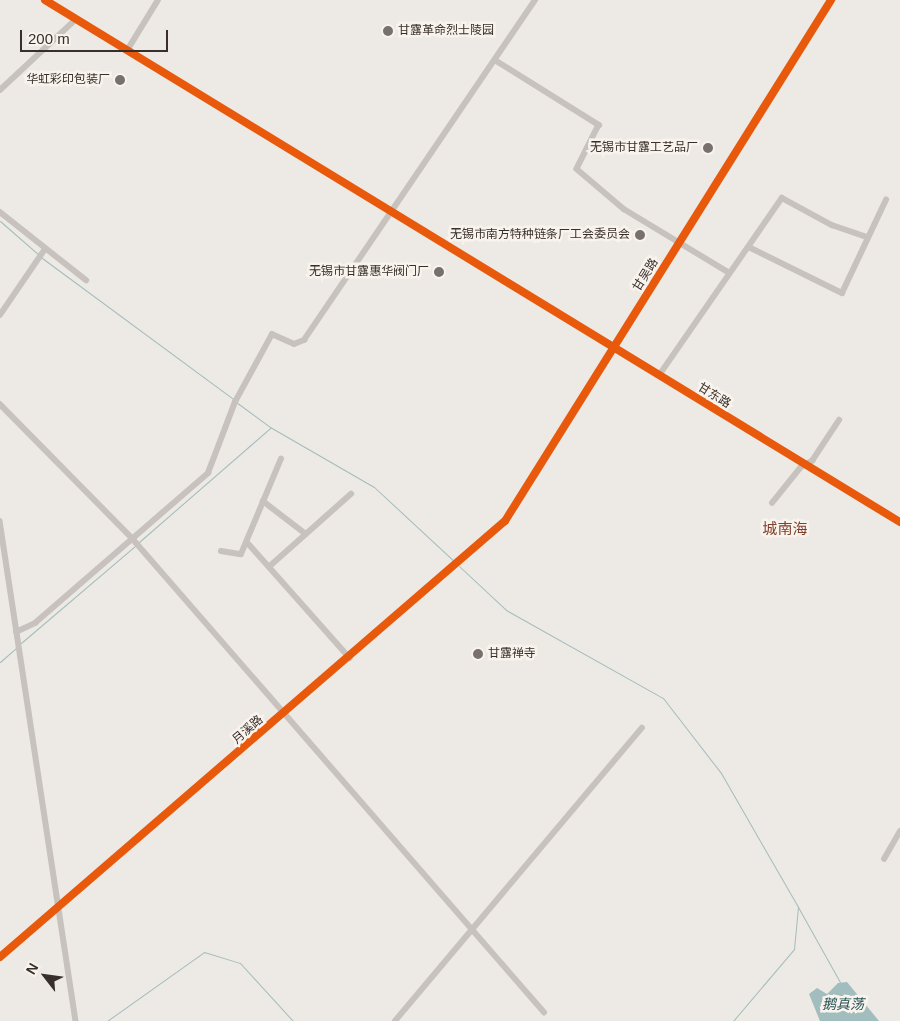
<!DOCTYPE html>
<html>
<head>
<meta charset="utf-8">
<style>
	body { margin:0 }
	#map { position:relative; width:900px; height:1021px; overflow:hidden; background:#ede9e4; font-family:Helvetica,"Noto Sans SC",sans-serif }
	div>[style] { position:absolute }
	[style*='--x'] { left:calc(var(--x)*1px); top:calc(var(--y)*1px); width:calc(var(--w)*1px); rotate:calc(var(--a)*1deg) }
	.water>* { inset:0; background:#a2bdbd }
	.stream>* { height:1px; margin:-0.5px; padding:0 0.5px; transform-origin:0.5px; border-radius:0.5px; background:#a2bdbd }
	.minor>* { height:5.5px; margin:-2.75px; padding:0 2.75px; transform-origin:2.75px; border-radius:2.75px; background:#c7c2bd }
	.cycleway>* { height:8px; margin:-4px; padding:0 4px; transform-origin:4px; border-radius:4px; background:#e8590c }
	.dots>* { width:14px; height:14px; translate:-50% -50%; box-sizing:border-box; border:2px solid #f9f3ed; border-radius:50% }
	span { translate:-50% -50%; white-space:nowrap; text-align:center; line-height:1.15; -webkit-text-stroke:5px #f9f3ed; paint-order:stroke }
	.poi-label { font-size:12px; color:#382f2b }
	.left { translate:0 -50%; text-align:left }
	.right { translate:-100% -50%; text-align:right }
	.street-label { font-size:12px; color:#382f2b }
	.water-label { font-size:14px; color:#245256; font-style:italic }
	.quarter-label { font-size:15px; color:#80402b }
	.north { position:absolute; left:20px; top:951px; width:50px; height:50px; -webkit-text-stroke:4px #f9f3ed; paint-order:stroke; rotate:300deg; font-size:14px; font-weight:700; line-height:20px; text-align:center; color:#382f2b }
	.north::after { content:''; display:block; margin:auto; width:18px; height:22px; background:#382f2b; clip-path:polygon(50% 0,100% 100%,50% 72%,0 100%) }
	.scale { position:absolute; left:20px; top:30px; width:148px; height:22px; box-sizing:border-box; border:2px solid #382f2b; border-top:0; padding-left:6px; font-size:15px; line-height:18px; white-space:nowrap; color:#382f2b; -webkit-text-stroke:4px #f9f3ed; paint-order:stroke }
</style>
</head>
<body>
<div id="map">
	<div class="water">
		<div style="clip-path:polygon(847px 982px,879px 1021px,820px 1021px,809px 994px,817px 988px,827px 994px,838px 983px)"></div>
	</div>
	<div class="stream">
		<div style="--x:0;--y:221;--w:52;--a:41.1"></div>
		<div style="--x:42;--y:258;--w:237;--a:36.4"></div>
		<div style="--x:236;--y:402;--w:42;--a:36.3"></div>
		<div style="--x:270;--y:427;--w:120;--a:30"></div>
		<div style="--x:374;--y:487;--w:109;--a:42.8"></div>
		<div style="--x:139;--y:542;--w:174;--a:-41"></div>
		<div style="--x:459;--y:566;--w:64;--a:43.1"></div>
		<div style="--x:506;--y:610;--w:180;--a:29.3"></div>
		<div style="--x:663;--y:698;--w:95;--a:52.3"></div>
		<div style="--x:721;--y:773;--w:155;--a:60.1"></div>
		<div style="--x:21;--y:643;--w:151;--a:-40.4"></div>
		<div style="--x:0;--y:662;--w:21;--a:-41"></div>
		<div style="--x:107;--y:1021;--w:119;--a:-35.4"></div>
		<div style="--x:204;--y:952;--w:38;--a:17"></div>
		<div style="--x:240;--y:963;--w:79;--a:47.6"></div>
		<div style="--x:733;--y:1021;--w:94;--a:-49.7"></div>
		<div style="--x:794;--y:949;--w:42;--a:-84.6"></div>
		<div style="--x:798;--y:907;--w:86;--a:60.8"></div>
	</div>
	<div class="minor">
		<div style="--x:45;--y:0;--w:1002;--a:31.41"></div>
		<div style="--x:128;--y:49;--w:57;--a:-58.5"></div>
		<div style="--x:495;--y:60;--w:123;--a:32"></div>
		<div style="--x:599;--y:125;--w:49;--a:116.6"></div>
		<div style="--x:577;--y:169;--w:62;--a:40.4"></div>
		<div style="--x:624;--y:209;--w:122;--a:31.2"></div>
		<div style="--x:0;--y:90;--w:103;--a:-43"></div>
		<div style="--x:0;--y:212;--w:110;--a:38.3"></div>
		<div style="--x:749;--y:247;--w:104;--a:26.3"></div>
		<div style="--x:842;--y:293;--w:103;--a:-64.7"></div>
		<div style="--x:0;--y:315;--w:80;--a:-55.7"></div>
		<div style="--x:660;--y:374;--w:214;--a:-55.3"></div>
		<div style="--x:782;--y:198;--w:57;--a:28.4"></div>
		<div style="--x:832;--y:225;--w:37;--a:19"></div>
		<div style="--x:0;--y:404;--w:190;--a:45.4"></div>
		<div style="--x:133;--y:539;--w:627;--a:49.01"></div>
		<div style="--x:263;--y:501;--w:54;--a:37.5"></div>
		<div style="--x:772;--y:503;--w:46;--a:-51.1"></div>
		<div style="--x:801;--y:467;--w:13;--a:-29"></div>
		<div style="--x:812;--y:461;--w:49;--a:-56.6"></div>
		<div style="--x:0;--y:521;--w:506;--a:81.36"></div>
		<div style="--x:247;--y:542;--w:155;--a:48.4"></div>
		<div style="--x:221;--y:551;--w:20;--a:9"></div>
		<div style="--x:241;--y:554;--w:103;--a:-67.2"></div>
		<div style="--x:271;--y:565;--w:107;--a:-41.6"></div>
		<div style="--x:16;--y:632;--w:21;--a:-25"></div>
		<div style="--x:35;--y:623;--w:229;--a:-40.9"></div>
		<div style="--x:208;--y:473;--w:76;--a:-69.2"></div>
		<div style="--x:235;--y:402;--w:77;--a:-61.4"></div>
		<div style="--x:272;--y:334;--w:24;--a:24"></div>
		<div style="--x:294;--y:344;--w:11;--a:-22"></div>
		<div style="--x:304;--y:340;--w:411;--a:-55.8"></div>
		<div style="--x:884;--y:859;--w:32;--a:-60"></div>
		<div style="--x:0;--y:957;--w:667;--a:-40.81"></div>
		<div style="--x:505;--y:521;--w:615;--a:-57.96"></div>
		<div style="--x:395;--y:1021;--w:383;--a:-49.9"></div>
	</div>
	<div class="cycleway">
		<div style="--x:45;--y:0;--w:1002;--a:31.41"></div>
		<div style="--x:0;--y:957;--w:667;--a:-40.81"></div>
		<div style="--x:505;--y:521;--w:615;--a:-57.96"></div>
	</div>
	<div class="dots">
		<div style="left:388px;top:31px;background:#77706c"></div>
		<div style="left:120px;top:80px;background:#77706c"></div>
		<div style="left:708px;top:148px;background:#77706c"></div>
		<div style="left:640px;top:235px;background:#77706c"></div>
		<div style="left:439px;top:272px;background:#77706c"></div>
		<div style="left:478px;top:654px;background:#77706c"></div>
	</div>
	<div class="poi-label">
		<span class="left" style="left:398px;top:31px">甘露革命烈士陵园</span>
		<span class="right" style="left:110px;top:80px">华虹彩印包装厂</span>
		<span class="right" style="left:698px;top:148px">无锡市甘露工艺品厂</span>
		<span class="right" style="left:630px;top:235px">无锡市南方特种链条厂工会委员会</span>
		<span class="right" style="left:429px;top:272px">无锡市甘露惠华阀门厂</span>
		<span class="left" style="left:488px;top:654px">甘露禅寺</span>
	</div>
	<div class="street-label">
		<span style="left:646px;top:275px;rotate:-58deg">甘吴路</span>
		<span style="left:714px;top:396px;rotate:32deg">甘东路</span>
		<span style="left:248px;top:730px;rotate:-41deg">月溪路</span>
	</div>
	<div class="water-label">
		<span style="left:843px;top:1004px">鹅真荡</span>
	</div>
	<div class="quarter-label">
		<span style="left:785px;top:529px">城南海</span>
	</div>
	<div class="north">N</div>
	<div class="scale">200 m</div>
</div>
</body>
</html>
